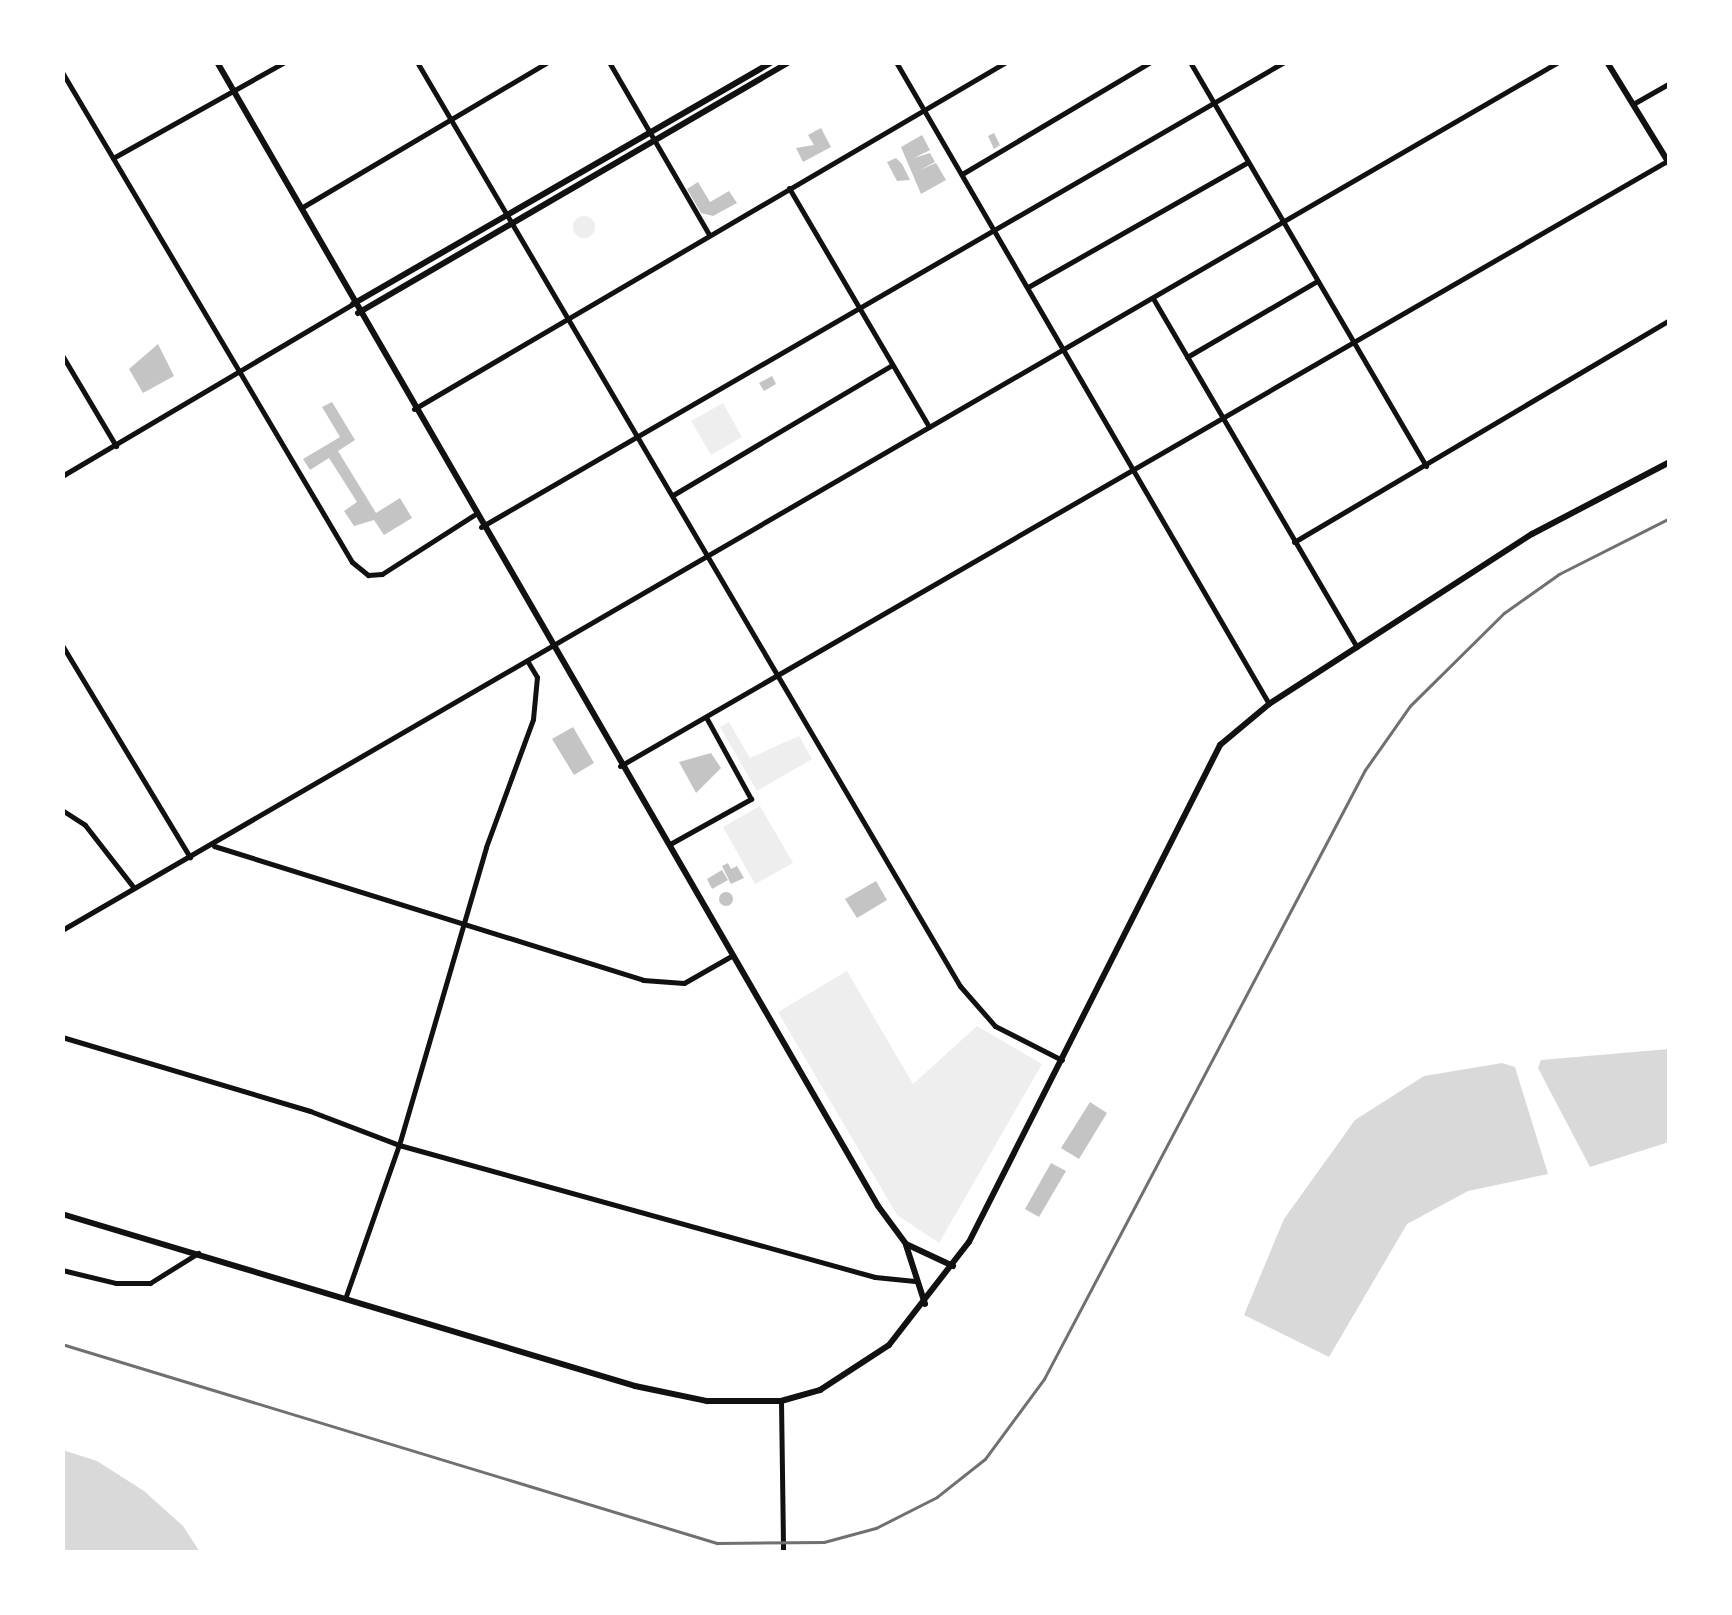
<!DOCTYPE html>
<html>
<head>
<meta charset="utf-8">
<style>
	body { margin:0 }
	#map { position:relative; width:1732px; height:1615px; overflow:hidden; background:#fff; font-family:Ubuntu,sans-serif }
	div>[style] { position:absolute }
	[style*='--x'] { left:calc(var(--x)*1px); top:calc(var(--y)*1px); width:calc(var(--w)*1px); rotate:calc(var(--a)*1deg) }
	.green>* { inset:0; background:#eee }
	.round { border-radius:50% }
	.water>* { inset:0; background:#d9d9d9 }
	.building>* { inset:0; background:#c4c4c4 }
	.minor>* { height:5px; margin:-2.5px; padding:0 2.5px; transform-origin:2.5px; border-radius:2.5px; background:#111 }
	.tertiary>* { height:6px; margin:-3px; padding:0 3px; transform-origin:3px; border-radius:3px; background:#111 }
	.rail>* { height:2.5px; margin:-1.25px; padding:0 1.25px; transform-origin:1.25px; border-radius:1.25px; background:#707070 }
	span { translate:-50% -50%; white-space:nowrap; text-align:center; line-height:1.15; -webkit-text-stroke:8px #fff; paint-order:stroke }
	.frame { position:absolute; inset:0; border:65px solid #fff; pointer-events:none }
</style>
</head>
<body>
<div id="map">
	<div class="green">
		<div class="round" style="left:573px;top:216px;width:22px;height:22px"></div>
		<div style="clip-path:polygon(723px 403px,742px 437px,711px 455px,691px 421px)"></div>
		<div style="clip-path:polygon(729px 722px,750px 758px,799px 736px,812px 759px,757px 791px,720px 727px)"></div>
		<div style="clip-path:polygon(760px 806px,793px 863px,755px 884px,723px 827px)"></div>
		<div style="clip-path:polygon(847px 971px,913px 1084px,977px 1026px,1042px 1064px,939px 1243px,897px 1215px,778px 1012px)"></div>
	</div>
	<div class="water">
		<div style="clip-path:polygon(1669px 1049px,1669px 1142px,1590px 1167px,1538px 1068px,1541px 1060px)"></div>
		<div style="clip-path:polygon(1502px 1063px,1515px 1067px,1548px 1174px,1468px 1191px,1407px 1224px,1329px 1357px,1244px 1315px,1284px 1219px,1355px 1120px,1424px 1076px)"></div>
		<div style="clip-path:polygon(63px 1450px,97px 1461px,144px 1491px,183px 1526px,200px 1552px,63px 1552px)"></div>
	</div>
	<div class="building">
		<div style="clip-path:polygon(821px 128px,831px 147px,803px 162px,796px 148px,814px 145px,808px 135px)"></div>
		<div style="clip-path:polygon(994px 133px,1000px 145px,994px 149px,988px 136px)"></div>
		<div style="clip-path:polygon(922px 135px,930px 150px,914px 158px,930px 153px,935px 162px,920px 170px,936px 163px,946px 180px,921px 194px,901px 147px)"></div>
		<div style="clip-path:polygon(896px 158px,902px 164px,910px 180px,897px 181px,887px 162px)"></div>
		<div style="clip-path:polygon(698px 182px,710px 202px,729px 191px,737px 203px,713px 216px,701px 213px,687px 189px)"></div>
		<div style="clip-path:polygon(158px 344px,174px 376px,143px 393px,129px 369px)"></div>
		<div style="clip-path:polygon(772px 376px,776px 384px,764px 391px,759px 383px)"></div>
		<div style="clip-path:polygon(332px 402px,355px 440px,338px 451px,376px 513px,400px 498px,412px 518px,384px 535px,374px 520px,354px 526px,344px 511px,357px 502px,329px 458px,310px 470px,303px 459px,340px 437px,322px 407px)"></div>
		<div style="clip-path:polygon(573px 727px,594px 763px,574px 775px,552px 739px)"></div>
		<div style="clip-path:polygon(711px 753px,721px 768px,696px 793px,679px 762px)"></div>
		<div style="clip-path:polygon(728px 863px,731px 869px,737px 866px,744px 878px,731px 884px,722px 866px)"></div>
		<div style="clip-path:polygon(722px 870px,728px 880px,712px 889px,707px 879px)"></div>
		<div style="clip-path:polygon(876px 881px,887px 900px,857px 918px,845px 899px)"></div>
		<div class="round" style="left:719px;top:892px;width:14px;height:14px"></div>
		<div style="clip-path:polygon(1090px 1102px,1107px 1113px,1079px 1159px,1061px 1148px)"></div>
		<div style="clip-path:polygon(1051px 1163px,1066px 1171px,1039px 1217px,1025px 1209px)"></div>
	</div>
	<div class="minor">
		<div style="--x:417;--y:62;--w:1072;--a:59.56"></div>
		<div style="--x:960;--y:986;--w:53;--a:48.8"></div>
		<div style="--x:995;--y:1026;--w:75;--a:26.9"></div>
		<div style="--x:609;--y:62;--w:198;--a:59.9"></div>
		<div style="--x:896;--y:62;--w:742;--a:59.84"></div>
		<div style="--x:1190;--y:62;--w:468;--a:59.7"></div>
		<div style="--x:62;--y:72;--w:569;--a:59.38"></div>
		<div style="--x:352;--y:562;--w:21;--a:39"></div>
		<div style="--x:368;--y:575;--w:14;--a:-4"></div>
		<div style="--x:382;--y:574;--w:109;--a:-32.7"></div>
		<div style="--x:1633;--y:104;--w:43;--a:-29.6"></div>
		<div style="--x:113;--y:158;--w:197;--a:-29.2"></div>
		<div style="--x:962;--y:174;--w:220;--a:-30.7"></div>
		<div style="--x:789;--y:188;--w:277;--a:59.6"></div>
		<div style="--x:301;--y:208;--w:287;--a:-30.6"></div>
		<div style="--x:1028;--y:287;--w:251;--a:-29.6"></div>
		<div style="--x:1154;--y:300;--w:402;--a:59.7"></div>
		<div style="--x:62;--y:355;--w:106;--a:59.3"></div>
		<div style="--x:1187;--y:357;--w:151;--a:-30.3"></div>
		<div style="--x:414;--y:409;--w:686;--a:-30.38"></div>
		<div style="--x:62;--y:476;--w:338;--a:-30.6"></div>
		<div style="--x:673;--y:495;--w:255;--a:-30.7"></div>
		<div style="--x:481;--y:527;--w:928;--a:-30.07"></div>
		<div style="--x:1294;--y:542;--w:437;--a:-30.6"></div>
		<div style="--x:62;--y:645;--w:248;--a:58.9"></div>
		<div style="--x:620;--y:766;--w:1209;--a:-30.02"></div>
		<div style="--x:62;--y:810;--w:27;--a:33"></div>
		<div style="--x:85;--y:825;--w:80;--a:52.1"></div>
		<div style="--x:670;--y:844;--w:93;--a:-29.1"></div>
		<div style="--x:751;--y:799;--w:91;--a:-118.8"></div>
		<div style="--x:214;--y:846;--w:449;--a:17.3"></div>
		<div style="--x:643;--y:980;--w:41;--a:4.2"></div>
		<div style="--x:684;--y:983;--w:56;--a:-29.7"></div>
		<div style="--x:62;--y:930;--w:1730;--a:-30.12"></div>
		<div style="--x:62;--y:1037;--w:259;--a:16.6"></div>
		<div style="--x:310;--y:1111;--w:95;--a:20.9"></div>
		<div style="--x:399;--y:1145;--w:494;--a:15.5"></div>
		<div style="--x:875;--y:1277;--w:40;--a:5.7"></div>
		<div style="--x:62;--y:1270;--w:56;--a:13.5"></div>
		<div style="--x:116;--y:1283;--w:34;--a:0"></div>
		<div style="--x:150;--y:1283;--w:57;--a:-32"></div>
		<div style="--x:346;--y:1296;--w:160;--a:-70.7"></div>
		<div style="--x:399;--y:1145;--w:310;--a:-73.7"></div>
		<div style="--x:486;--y:847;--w:136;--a:-69.8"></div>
		<div style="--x:533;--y:719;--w:42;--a:-84.6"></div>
		<div style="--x:537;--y:677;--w:17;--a:-121"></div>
		<div style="--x:781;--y:1401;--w:151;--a:89.2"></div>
	</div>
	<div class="tertiary">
		<div style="--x:217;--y:62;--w:1321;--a:59.98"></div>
		<div style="--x:878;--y:1206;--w:47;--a:53.6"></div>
		<div style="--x:906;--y:1244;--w:52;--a:25.1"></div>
		<div style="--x:1607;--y:62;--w:121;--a:58.5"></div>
		<div style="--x:353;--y:304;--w:485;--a:-30"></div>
		<div style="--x:358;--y:313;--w:500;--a:-30.2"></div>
		<div style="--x:62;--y:1214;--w:598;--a:16.71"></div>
		<div style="--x:635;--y:1386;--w:74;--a:11.8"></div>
		<div style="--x:707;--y:1401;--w:74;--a:0"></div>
		<div style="--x:781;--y:1401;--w:41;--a:-15.8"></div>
		<div style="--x:820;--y:1390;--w:82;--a:-33.1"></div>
		<div style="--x:889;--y:1345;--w:130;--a:-52.2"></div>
		<div style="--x:969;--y:1242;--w:557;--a:-63.2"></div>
		<div style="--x:1220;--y:745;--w:64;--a:-39.9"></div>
		<div style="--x:1269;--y:704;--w:313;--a:-32.9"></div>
		<div style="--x:1532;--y:534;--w:156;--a:-27.6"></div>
		<div style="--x:906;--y:1245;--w:62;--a:72.1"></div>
	</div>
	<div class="rail">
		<div style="--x:62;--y:1344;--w:685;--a:16.9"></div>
		<div style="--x:717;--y:1543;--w:107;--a:-0.5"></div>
		<div style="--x:824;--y:1542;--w:54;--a:-15.1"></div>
		<div style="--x:876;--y:1528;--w:68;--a:-26.9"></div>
		<div style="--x:937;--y:1497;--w:61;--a:-38.4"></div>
		<div style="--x:985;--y:1459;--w:99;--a:-53.6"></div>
		<div style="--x:1044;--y:1379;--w:688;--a:-62.21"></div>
		<div style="--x:1365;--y:770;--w:78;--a:-54.9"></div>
		<div style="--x:1410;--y:706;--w:132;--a:-44.7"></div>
		<div style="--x:1504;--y:613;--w:67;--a:-35.3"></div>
		<div style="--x:1559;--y:574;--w:124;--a:-26.8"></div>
	</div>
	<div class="frame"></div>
</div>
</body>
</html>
